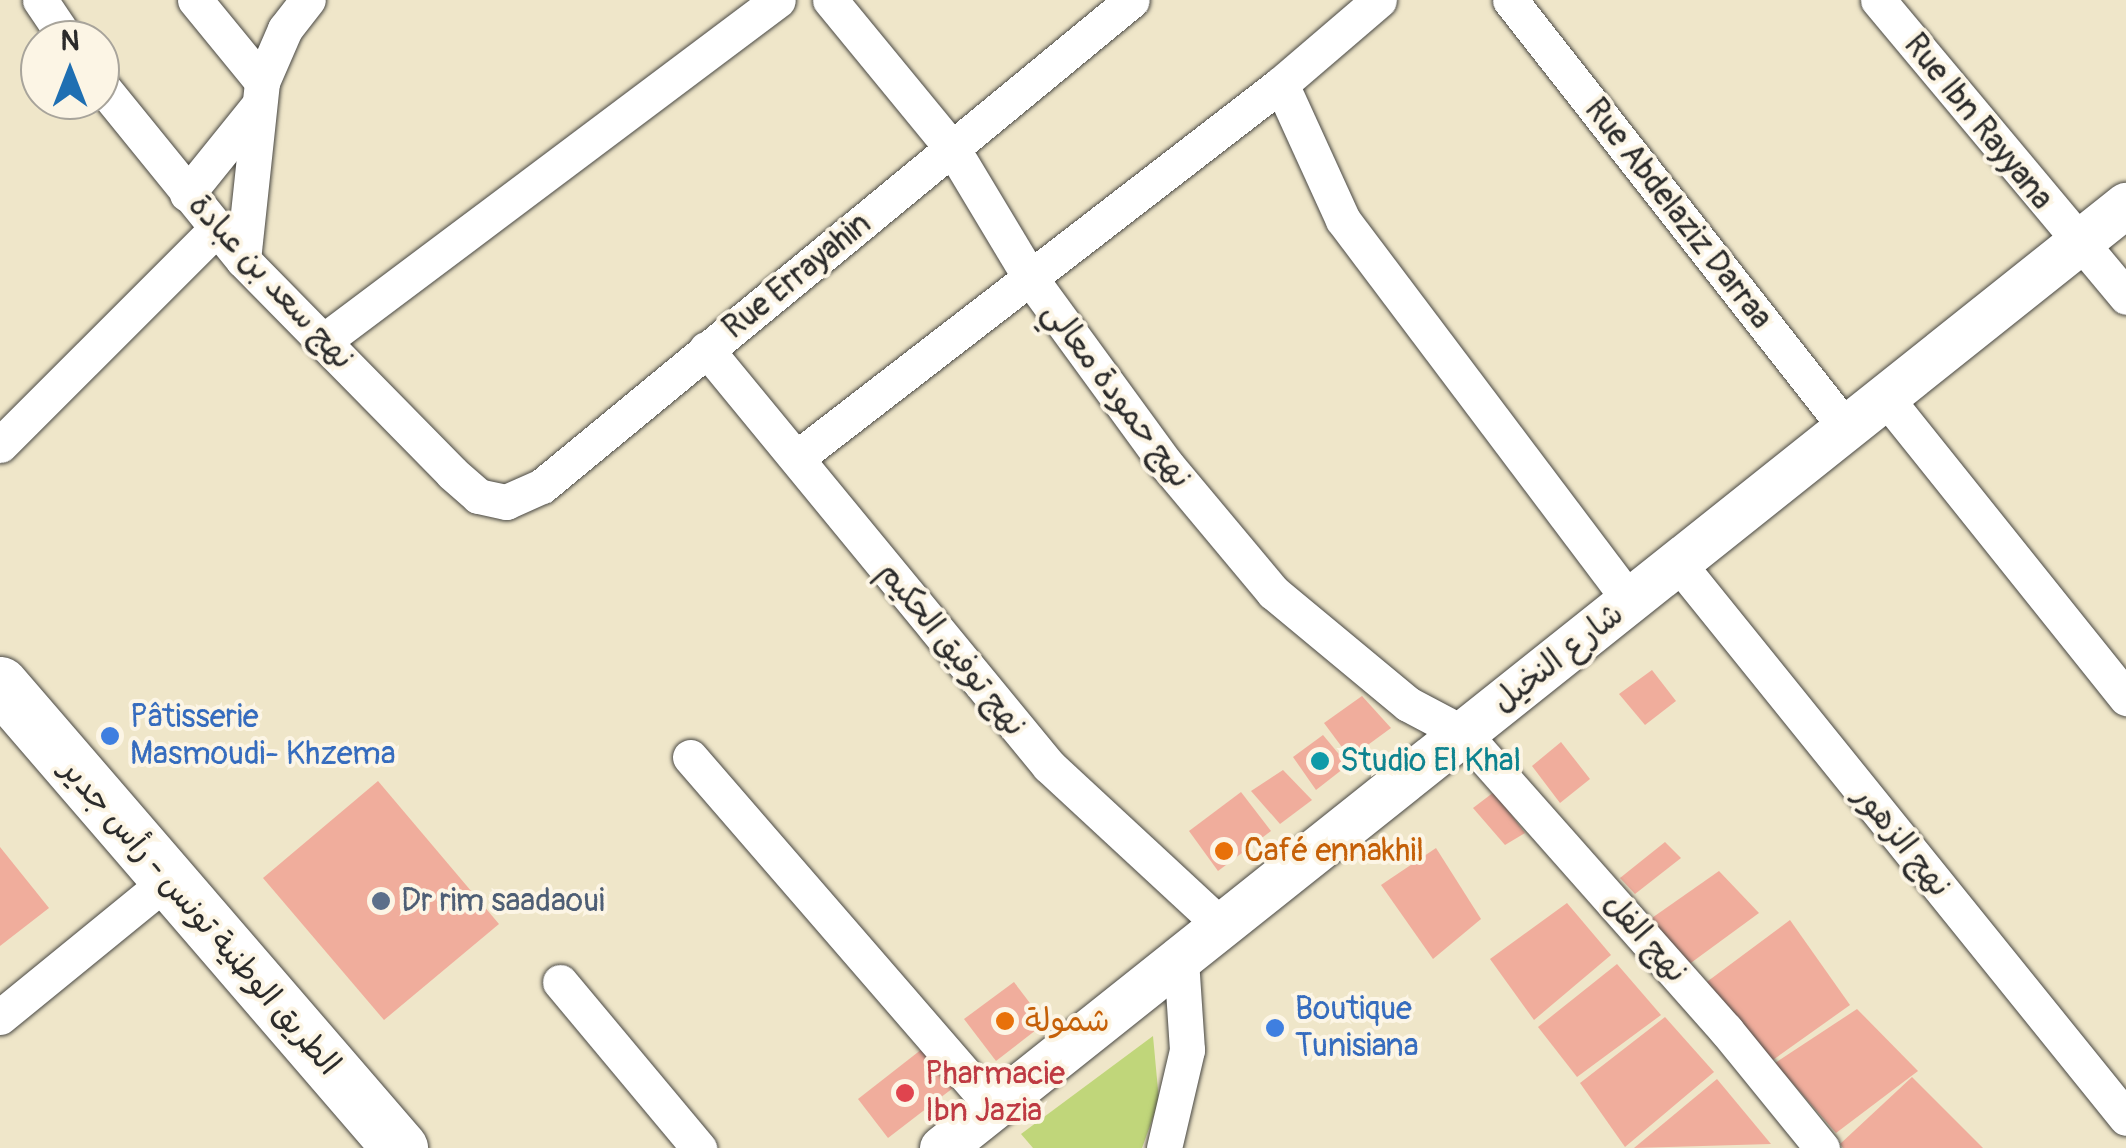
<!DOCTYPE html>
<html>
<head>
<meta charset="utf-8">
<style>
	body { margin:0 }
	#map { position:relative; width:2126px; height:1148px; overflow:hidden; background:#efe6c9; font-family:Pangolin,"Playpen Sans Arabic",sans-serif }
	div>[style] { position:absolute }
	[style*='--x'] { left:calc(var(--x)*1px); top:calc(var(--y)*1px); width:calc(var(--w)*1px); rotate:calc(var(--a)*1deg) }
	.green>* { inset:0; background:#c0d67a }
	.building>* { inset:0; background:#f0ad9c }
	.roads { filter:drop-shadow(0 0 2px #484743) drop-shadow(0 0 2px #484743) }
	.minor>* { height:35px; margin:-17.5px; padding:0 17.5px; transform-origin:17.5px; border-radius:17.5px; background:#fff }
	.tertiary>* { height:45px; margin:-22.5px; padding:0 22.5px; transform-origin:22.5px; border-radius:22.5px; background:#fff }
	.primary>* { height:55px; margin:-27.5px; padding:0 27.5px; transform-origin:27.5px; border-radius:27.5px; background:#fff }
	.dots>* { width:28px; height:28px; translate:-50% -50%; box-sizing:border-box; border:5px solid #fcf5e5; border-radius:50% }
	span { translate:-50% -50%; white-space:nowrap; text-align:center; line-height:1.15; -webkit-text-stroke:8px #fcf5e5; paint-order:stroke }
	.street-label { font-size:32px; color:#2b2b2b }
	.shop-label { font-size:32px; color:#366cbe }
	.left { translate:0 -50%; text-align:left }
	.culture-label { font-size:32px; color:#0d838f }
	.food-label { font-size:32px; color:#c56008 }
	.service-label { font-size:32px; color:#4e5e75 }
	.health-label { font-size:32px; color:#be3a42 }
	.north { position:absolute; left:20px; top:20px; width:100px; height:100px; box-sizing:border-box; background:#fcf5e5; border:2px solid #a8a49b; border-radius:50%; rotate:0deg; font-size:28px; font-weight:700; line-height:40px; text-align:center; color:#2b2b2b }
	.north::after { content:''; display:block; margin:auto; width:35px; height:45px; background:#1f6fb2; clip-path:polygon(50% 0,100% 100%,50% 72%,0 100%) }
</style>
</head>
<body>
<div id="map">
	<div class="green">
		<div style="clip-path:polygon(1153px 1036px,1159px 1101px,1142px 1148px,1033px 1148px,1021px 1134px)"></div>
	</div>
	<div class="building">
		<div style="clip-path:polygon(1652px 670px,1676px 701px,1645px 725px,1619px 694px)"></div>
		<div style="clip-path:polygon(1362px 696px,1391px 728px,1350px 758px,1324px 723px)"></div>
		<div style="clip-path:polygon(1323px 735px,1348px 765px,1316px 790px,1293px 757px)"></div>
		<div style="clip-path:polygon(1561px 742px,1590px 779px,1560px 803px,1532px 766px)"></div>
		<div style="clip-path:polygon(1283px 770px,1312px 800px,1280px 824px,1251px 791px)"></div>
		<div style="clip-path:polygon(378px 781px,499px 924px,384px 1020px,263px 878px)"></div>
		<div style="clip-path:polygon(1241px 792px,1271px 831px,1218px 871px,1189px 831px)"></div>
		<div style="clip-path:polygon(1494px 792px,1525px 833px,1505px 845px,1473px 808px)"></div>
		<div style="clip-path:polygon(1665px 842px,1681px 858px,1635px 894px,1620px 878px)"></div>
		<div style="clip-path:polygon(0 847px,49px 908px,0 946px)"></div>
		<div style="clip-path:polygon(1436px 848px,1481px 919px,1433px 959px,1381px 885px)"></div>
		<div style="clip-path:polygon(1719px 871px,1759px 913px,1688px 965px,1649px 920px)"></div>
		<div style="clip-path:polygon(1567px 903px,1611px 955px,1534px 1020px,1490px 959px)"></div>
		<div style="clip-path:polygon(1790px 920px,1850px 1005px,1770px 1062px,1704px 984px)"></div>
		<div style="clip-path:polygon(1617px 964px,1661px 1015px,1577px 1077px,1538px 1027px)"></div>
		<div style="clip-path:polygon(1014px 982px,1045px 1023px,996px 1061px,964px 1019px)"></div>
		<div style="clip-path:polygon(1857px 1009px,1918px 1071px,1836px 1133px,1775px 1063px)"></div>
		<div style="clip-path:polygon(1665px 1017px,1714px 1072px,1625px 1147px,1580px 1083px)"></div>
		<div style="clip-path:polygon(922px 1049px,953px 1088px,888px 1138px,858px 1099px)"></div>
		<div style="clip-path:polygon(1912px 1077px,1983px 1148px,1843px 1148px,1840px 1144px)"></div>
		<div style="clip-path:polygon(1717px 1079px,1771px 1144px,1634px 1148px)"></div>
	</div>
	<div class="roads">
		<div class="minor">
			<div style="--x:40;--y:0;--w:48;--a:56"></div>
			<div style="--x:195;--y:0;--w:106;--a:50.7"></div>
			<div style="--x:830;--y:0;--w:195;--a:50.6"></div>
			<div style="--x:954;--y:151;--w:149;--a:59"></div>
			<div style="--x:1031;--y:279;--w:229;--a:53.9"></div>
			<div style="--x:1166;--y:464;--w:167;--a:50.1"></div>
			<div style="--x:1273;--y:592;--w:175;--a:39.7"></div>
			<div style="--x:1408;--y:704;--w:62;--a:27.8"></div>
			<div style="--x:1463;--y:733;--w:397;--a:48.5"></div>
			<div style="--x:1726;--y:1030;--w:152;--a:50.9"></div>
			<div style="--x:1510;--y:0;--w:544;--a:51.87"></div>
			<div style="--x:1878;--y:0;--w:387;--a:50.1"></div>
			<div style="--x:100;--y:84;--w:227;--a:50.9"></div>
			<div style="--x:243;--y:260;--w:298;--a:45.5"></div>
			<div style="--x:452;--y:473;--w:35;--a:41"></div>
			<div style="--x:478;--y:496;--w:29;--a:12"></div>
			<div style="--x:506;--y:502;--w:39;--a:-24"></div>
			<div style="--x:542;--y:486;--w:764;--a:-39.48"></div>
			<div style="--x:1281;--y:84;--w:149;--a:65.5"></div>
			<div style="--x:1343;--y:220;--w:477;--a:53"></div>
			<div style="--x:187;--y:194;--w:113;--a:-51.1"></div>
			<div style="--x:243;--y:260;--w:179;--a:-83.9"></div>
			<div style="--x:262;--y:82;--w:58;--a:-66.5"></div>
			<div style="--x:285;--y:29;--w:37;--a:-52"></div>
			<div style="--x:325;--y:340;--w:566;--a:-36.89"></div>
			<div style="--x:706;--y:349;--w:540;--a:50.56"></div>
			<div style="--x:1049;--y:766;--w:236;--a:42.8"></div>
			<div style="--x:1885;--y:397;--w:386;--a:51.3"></div>
			<div style="--x:0;--y:445;--w:307;--a:-45"></div>
			<div style="--x:799;--y:456;--w:609;--a:-37.66"></div>
			<div style="--x:1281;--y:84;--w:129;--a:-40.6"></div>
			<div style="--x:1678;--y:563;--w:713;--a:51.09"></div>
			<div style="--x:690;--y:757;--w:464;--a:49.1"></div>
			<div style="--x:560;--y:982;--w:217;--a:50.1"></div>
			<div style="--x:0;--y:1017;--w:215;--a:-39.2"></div>
			<div style="--x:1164;--y:1148;--w:101;--a:-76.8"></div>
			<div style="--x:1187;--y:1050;--w:91;--a:-93.8"></div>
		</div>
		<div class="tertiary">
			<div style="--x:942;--y:1148;--w:1514;--a:-38.54"></div>
		</div>
		<div class="primary">
			<div style="--x:0;--y:684;--w:613;--a:49.24"></div>
		</div>
	</div>
	<div class="dots">
		<div style="left:110px;top:736px;background:#3f7fe0"></div>
		<div style="left:1320px;top:761px;background:#0f9aa8"></div>
		<div style="left:1224px;top:851px;background:#e8710a"></div>
		<div style="left:381px;top:901px;background:#5c6f8a"></div>
		<div style="left:1005px;top:1021px;background:#e8710a"></div>
		<div style="left:1275px;top:1028px;background:#3f7fe0"></div>
		<div style="left:905px;top:1093px;background:#e0444e"></div>
	</div>
	<div class="street-label">
		<span style="left:1978px;top:122px;rotate:51deg">Rue Ibn Rayyana</span>
		<span style="left:1678px;top:214px;rotate:52deg">Rue Abdelaziz Darraa</span>
		<span style="left:797px;top:276px;rotate:-39deg">Rue Errayahin</span>
		<span style="left:271px;top:282px;rotate:47deg">نهج سعد بن عبادة</span>
		<span style="left:1117px;top:395px;rotate:53deg">نهج حمودة معالي</span>
		<span style="left:952px;top:649px;rotate:51deg">نهج توفيق الحكيم</span>
		<span style="left:1558px;top:658px;rotate:-38deg">شارع النخيل</span>
		<span style="left:1902px;top:841px;rotate:51deg">نهج الزهور</span>
		<span style="left:200px;top:917px;rotate:49deg">الطريق الوطنية تونس - رأس جدير</span>
		<span style="left:1645px;top:938px;rotate:48deg">نهج الفل</span>
	</div>
	<div class="shop-label">
		<span class="left" style="left:130px;top:736px">Pâtisserie<br>Masmoudi- Khzema</span>
		<span class="left" style="left:1295px;top:1028px">Boutique<br>Tunisiana</span>
	</div>
	<div class="culture-label">
		<span class="left" style="left:1340px;top:761px">Studio El Khal</span>
	</div>
	<div class="food-label">
		<span class="left" style="left:1244px;top:851px">Café ennakhil</span>
		<span class="left" style="left:1025px;top:1021px">شمولة</span>
	</div>
	<div class="service-label">
		<span class="left" style="left:401px;top:901px">Dr rim saadaoui</span>
	</div>
	<div class="health-label">
		<span class="left" style="left:925px;top:1093px">Pharmacie<br>Ibn Jazia</span>
	</div>
	<div class="north">N</div>
</div>
</body>
</html>
